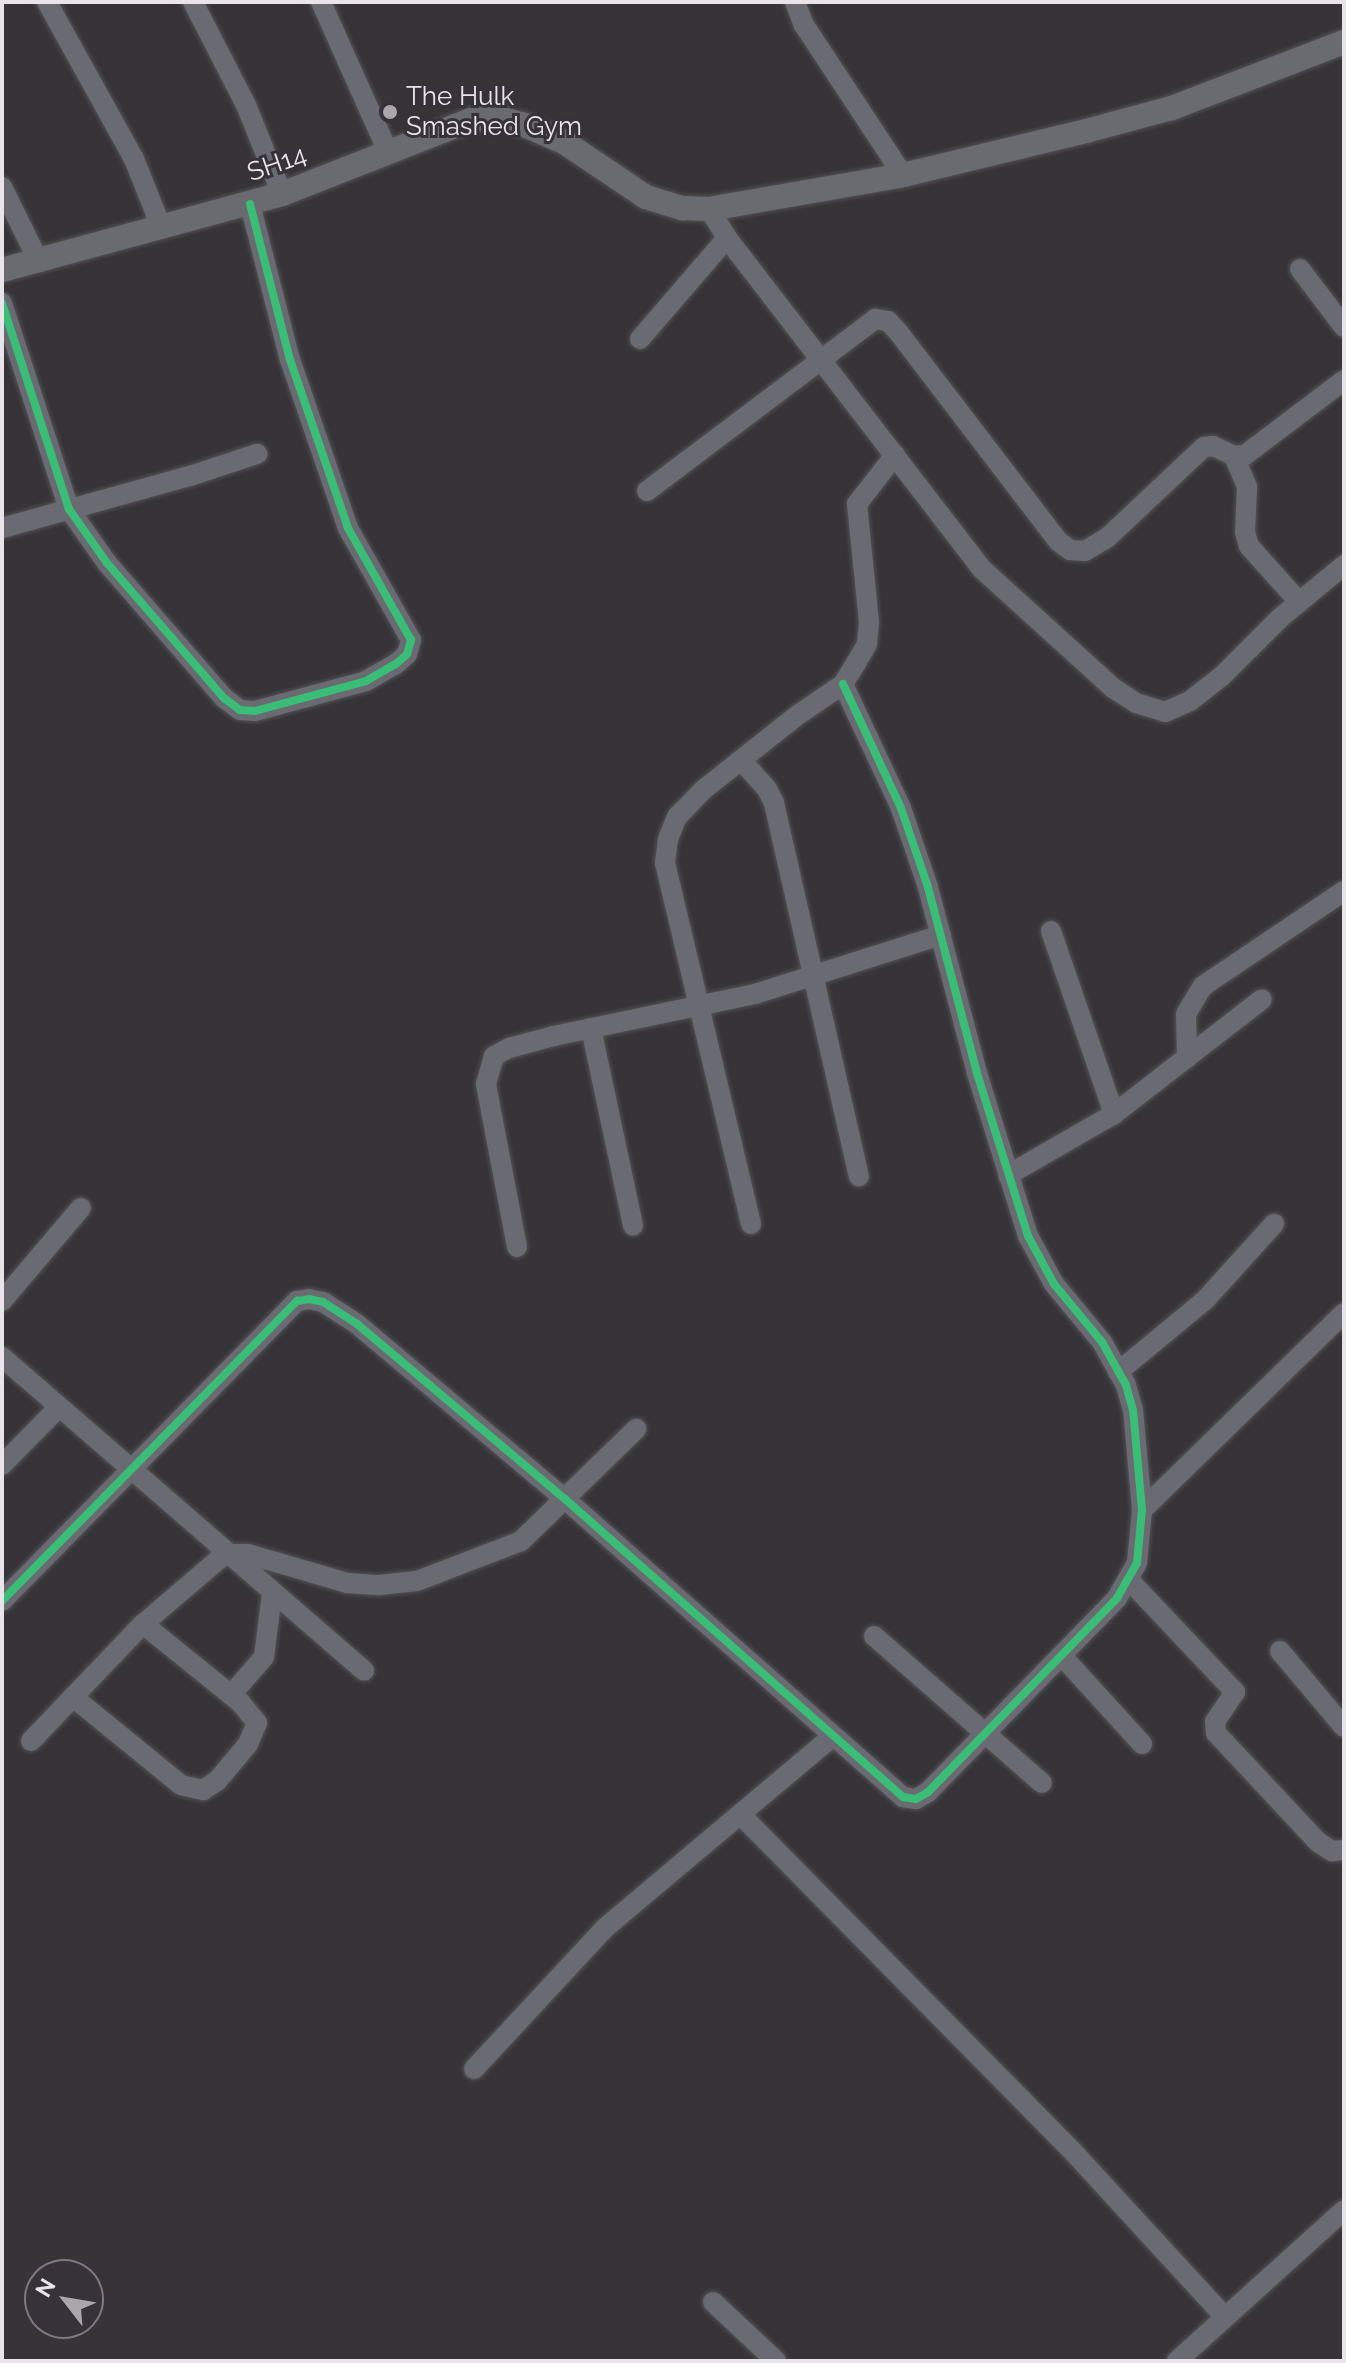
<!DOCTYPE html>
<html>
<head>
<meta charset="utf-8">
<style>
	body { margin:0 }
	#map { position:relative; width:1346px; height:2363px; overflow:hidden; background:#363438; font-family:Raleway,sans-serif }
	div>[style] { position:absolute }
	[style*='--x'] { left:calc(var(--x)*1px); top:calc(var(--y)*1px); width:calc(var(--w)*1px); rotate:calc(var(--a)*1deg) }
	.roads { filter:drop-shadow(0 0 2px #525153) drop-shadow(0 0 2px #525153) }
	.minor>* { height:20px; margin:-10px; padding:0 10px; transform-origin:10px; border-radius:10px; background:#6a6a72 }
	.major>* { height:24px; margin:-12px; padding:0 12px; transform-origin:12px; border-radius:12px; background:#6a6a71 }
	.cycleway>* { height:8px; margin:-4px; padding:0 4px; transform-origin:4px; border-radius:4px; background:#3abd76 }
	.dots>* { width:22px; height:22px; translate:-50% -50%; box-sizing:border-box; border:4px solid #37323a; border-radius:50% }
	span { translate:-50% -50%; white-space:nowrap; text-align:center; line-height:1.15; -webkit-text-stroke:6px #37323a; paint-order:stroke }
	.poi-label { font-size:26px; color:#e8e4e9 }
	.left { translate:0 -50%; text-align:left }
	.street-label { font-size:26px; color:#e8e4e9 }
	.frame { position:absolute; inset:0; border:4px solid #e8e4e9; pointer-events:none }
	.north { position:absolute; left:24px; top:2259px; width:80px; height:80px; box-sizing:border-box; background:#37323a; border:2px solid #7e7980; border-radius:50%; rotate:301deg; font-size:22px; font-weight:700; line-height:32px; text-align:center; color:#e8e4e9 }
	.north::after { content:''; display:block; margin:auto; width:28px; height:36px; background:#aaa6ab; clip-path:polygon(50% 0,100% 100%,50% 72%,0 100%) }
</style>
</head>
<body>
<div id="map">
	<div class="roads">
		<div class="minor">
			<div style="--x:47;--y:2;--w:179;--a:61"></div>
			<div style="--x:134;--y:159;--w:75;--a:68.2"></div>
			<div style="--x:193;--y:2;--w:116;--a:62.8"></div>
			<div style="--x:246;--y:105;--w:96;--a:68"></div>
			<div style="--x:321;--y:2;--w:164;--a:65.9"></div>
			<div style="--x:795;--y:2;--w:25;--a:69"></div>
			<div style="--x:804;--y:25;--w:180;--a:56.6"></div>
			<div style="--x:2;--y:187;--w:84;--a:63.7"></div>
			<div style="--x:709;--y:209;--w:34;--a:58"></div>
			<div style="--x:727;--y:238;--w:419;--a:52.4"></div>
			<div style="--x:983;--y:570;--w:176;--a:42.2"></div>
			<div style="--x:1113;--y:688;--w:27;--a:33"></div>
			<div style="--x:1136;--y:703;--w:30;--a:17"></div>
			<div style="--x:1165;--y:712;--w:27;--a:-24"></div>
			<div style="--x:1190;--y:701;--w:39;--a:-38"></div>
			<div style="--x:1221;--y:677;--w:83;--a:-45"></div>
			<div style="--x:1280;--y:618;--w:83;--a:-39.6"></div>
			<div style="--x:1300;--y:269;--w:73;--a:52.8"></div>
			<div style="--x:2;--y:303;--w:217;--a:72"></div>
			<div style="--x:69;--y:509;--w:66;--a:54.9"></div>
			<div style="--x:107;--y:563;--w:179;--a:49.1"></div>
			<div style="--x:224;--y:698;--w:20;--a:37"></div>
			<div style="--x:240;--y:710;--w:15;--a:4"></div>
			<div style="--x:255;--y:711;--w:115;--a:-15.1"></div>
			<div style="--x:366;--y:681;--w:34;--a:-30"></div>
			<div style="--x:396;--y:664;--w:15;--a:-42"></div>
			<div style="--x:407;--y:654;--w:15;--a:-74"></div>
			<div style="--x:411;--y:640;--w:129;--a:-119.4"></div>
			<div style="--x:348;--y:528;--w:178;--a:-109"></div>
			<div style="--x:290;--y:360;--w:161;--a:-104.4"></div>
			<div style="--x:640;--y:339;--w:133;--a:-49.3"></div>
			<div style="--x:1234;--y:456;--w:34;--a:67"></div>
			<div style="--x:1247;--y:487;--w:45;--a:92.5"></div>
			<div style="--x:1245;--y:532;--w:15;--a:74"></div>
			<div style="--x:1249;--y:546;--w:75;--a:48.2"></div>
			<div style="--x:647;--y:491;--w:286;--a:-37"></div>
			<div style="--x:875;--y:319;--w:13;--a:9"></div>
			<div style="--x:888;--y:321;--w:16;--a:47"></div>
			<div style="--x:899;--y:333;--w:262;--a:52.6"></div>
			<div style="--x:1058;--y:541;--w:15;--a:37"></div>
			<div style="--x:1070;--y:550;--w:15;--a:4"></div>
			<div style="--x:1085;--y:551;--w:26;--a:-31"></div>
			<div style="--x:1107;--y:538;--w:133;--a:-43.2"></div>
			<div style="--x:1204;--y:447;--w:9;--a:-6"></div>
			<div style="--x:1213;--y:446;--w:23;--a:25"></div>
			<div style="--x:1234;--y:456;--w:11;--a:-5"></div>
			<div style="--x:1245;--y:455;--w:124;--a:-37.1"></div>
			<div style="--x:2;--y:528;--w:195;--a:-15.5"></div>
			<div style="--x:190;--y:476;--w:71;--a:-18.2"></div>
			<div style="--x:741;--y:760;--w:39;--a:48"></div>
			<div style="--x:767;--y:789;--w:16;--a:63"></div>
			<div style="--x:774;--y:803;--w:383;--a:77.2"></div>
			<div style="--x:1051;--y:931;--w:194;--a:71"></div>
			<div style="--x:591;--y:1028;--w:202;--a:78"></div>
			<div style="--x:1187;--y:1058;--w:44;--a:-91.3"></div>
			<div style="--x:1186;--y:1014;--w:33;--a:-59"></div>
			<div style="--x:1203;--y:986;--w:170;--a:-34"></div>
			<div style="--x:1008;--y:1175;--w:122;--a:-29.9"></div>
			<div style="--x:1114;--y:1114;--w:187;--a:-37.8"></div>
			<div style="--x:751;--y:1224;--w:371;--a:-103.4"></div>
			<div style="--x:665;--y:863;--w:24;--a:-83"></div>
			<div style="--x:668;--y:839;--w:24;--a:-68"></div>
			<div style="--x:677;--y:817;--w:37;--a:-46"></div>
			<div style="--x:703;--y:790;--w:117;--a:-38.4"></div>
			<div style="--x:795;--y:717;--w:58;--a:-34.5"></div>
			<div style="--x:843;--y:684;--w:25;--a:-58"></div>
			<div style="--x:856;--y:663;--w:22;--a:-60"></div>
			<div style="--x:867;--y:644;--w:22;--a:-85"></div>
			<div style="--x:869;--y:622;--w:119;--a:-95.8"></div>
			<div style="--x:857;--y:504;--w:62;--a:-52.2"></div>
			<div style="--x:517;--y:1247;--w:166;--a:-100.8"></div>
			<div style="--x:486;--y:1084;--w:29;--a:-74"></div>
			<div style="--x:494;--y:1056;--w:17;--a:-28"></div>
			<div style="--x:509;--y:1048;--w:47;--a:-14.9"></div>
			<div style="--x:554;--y:1036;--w:205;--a:-11.8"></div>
			<div style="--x:755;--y:994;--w:195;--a:-17.6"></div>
			<div style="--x:2;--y:1301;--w:122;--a:-49.7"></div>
			<div style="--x:2;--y:1357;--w:479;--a:40.9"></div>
			<div style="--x:1118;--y:1372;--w:113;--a:-39.6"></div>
			<div style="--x:1205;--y:1300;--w:103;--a:-47.8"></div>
			<div style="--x:2;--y:1465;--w:81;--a:-45.5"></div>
			<div style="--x:1142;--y:1510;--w:282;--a:-44.3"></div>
			<div style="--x:1130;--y:1581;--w:153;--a:46.6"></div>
			<div style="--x:1235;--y:1692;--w:36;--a:124"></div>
			<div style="--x:1215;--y:1722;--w:11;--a:85"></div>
			<div style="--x:1216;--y:1733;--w:149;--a:46.9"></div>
			<div style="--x:1318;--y:1842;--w:17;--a:33"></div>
			<div style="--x:1332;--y:1851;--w:12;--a:-5"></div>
			<div style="--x:2;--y:1601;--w:421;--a:-45.5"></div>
			<div style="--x:297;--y:1301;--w:12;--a:-9"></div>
			<div style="--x:309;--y:1299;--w:14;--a:12"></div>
			<div style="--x:323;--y:1302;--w:40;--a:32.9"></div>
			<div style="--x:357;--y:1324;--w:272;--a:40.1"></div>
			<div style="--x:565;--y:1499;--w:451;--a:41.4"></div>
			<div style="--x:903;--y:1797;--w:13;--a:9"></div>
			<div style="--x:916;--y:1799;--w:14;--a:-30"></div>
			<div style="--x:928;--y:1792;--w:271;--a:-45.7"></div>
			<div style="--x:1117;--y:1598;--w:40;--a:-60.3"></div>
			<div style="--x:1137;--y:1563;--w:53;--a:-84.6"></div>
			<div style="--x:1142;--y:1510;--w:100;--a:-95.1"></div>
			<div style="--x:1133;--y:1410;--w:26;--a:-106"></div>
			<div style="--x:1126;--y:1385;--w:49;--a:-119.2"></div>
			<div style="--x:1102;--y:1342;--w:75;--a:-129.6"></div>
			<div style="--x:1054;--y:1284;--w:55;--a:-118.4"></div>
			<div style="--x:1028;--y:1236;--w:171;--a:-107.4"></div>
			<div style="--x:977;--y:1073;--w:192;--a:-104.8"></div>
			<div style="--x:928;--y:887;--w:83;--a:-108.9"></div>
			<div style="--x:901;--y:808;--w:137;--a:-115.1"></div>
			<div style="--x:874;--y:1636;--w:223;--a:41.2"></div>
			<div style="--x:1280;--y:1651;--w:99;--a:49.9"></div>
			<div style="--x:1062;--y:1656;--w:119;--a:47.7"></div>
			<div style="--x:231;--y:1695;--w:50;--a:-49"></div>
			<div style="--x:264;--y:1657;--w:64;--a:-82.8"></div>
			<div style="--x:73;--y:1697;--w:139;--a:39.2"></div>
			<div style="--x:181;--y:1785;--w:23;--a:13"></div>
			<div style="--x:203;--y:1790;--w:17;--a:-33"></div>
			<div style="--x:217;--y:1781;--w:48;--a:-50"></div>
			<div style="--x:248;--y:1744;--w:23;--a:-67"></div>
			<div style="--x:257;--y:1723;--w:26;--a:-129"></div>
			<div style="--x:241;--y:1703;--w:126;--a:-141.1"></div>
			<div style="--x:31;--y:1741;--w:162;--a:-46.3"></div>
			<div style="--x:143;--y:1624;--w:108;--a:-40.5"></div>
			<div style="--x:225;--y:1554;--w:23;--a:0"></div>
			<div style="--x:248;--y:1554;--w:103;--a:16.3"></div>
			<div style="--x:347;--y:1583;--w:32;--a:4"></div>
			<div style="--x:379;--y:1585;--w:38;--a:-6"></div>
			<div style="--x:417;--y:1581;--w:111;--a:-21"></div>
			<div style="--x:521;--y:1541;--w:161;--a:-44.2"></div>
			<div style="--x:741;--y:1815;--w:477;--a:45.4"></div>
			<div style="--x:1076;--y:2155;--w:220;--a:47.4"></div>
			<div style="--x:474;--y:2069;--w:192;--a:-47.1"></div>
			<div style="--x:605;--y:1928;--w:297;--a:-40.1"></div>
			<div style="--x:713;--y:2302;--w:86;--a:43.1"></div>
			<div style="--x:1177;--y:2361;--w:225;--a:-42.1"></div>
		</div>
		<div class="major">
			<div style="--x:2;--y:270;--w:290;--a:-15.2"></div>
			<div style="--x:282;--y:194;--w:203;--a:-21.4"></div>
			<div style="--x:471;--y:120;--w:24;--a:-7"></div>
			<div style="--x:495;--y:117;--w:28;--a:15"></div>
			<div style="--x:522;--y:124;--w:46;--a:23.2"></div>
			<div style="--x:564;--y:142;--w:99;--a:33.9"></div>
			<div style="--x:646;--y:197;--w:39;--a:17"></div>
			<div style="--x:683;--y:208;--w:26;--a:2"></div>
			<div style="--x:709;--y:209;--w:197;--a:-9.9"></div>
			<div style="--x:903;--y:175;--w:188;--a:-13.5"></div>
			<div style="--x:1086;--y:131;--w:89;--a:-15"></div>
			<div style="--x:1172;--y:108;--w:184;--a:-21"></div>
		</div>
	</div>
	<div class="cycleway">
		<div style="--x:2;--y:303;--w:217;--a:72"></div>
		<div style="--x:69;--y:509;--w:66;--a:54.9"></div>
		<div style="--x:107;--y:563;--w:179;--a:49.1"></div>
		<div style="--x:224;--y:698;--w:20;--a:37"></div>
		<div style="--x:240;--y:710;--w:15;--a:4"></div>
		<div style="--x:255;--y:711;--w:115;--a:-15.1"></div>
		<div style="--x:366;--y:681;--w:34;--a:-30"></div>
		<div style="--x:396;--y:664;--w:15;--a:-42"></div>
		<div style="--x:407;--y:654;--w:15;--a:-74"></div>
		<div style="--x:411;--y:640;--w:129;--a:-119.4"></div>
		<div style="--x:348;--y:528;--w:178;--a:-109"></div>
		<div style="--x:290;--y:360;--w:161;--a:-104.4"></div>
		<div style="--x:2;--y:1601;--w:421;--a:-45.5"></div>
		<div style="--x:297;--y:1301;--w:12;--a:-9"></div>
		<div style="--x:309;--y:1299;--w:14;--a:12"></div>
		<div style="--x:323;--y:1302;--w:40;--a:32.9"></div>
		<div style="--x:357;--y:1324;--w:272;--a:40.1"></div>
		<div style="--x:565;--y:1499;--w:451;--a:41.4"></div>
		<div style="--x:903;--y:1797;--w:13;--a:9"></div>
		<div style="--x:916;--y:1799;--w:14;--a:-30"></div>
		<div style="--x:928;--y:1792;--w:271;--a:-45.7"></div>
		<div style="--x:1117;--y:1598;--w:40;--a:-60.3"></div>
		<div style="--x:1137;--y:1563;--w:53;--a:-84.6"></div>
		<div style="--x:1142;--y:1510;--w:100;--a:-95.1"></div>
		<div style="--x:1133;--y:1410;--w:26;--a:-106"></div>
		<div style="--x:1126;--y:1385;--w:49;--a:-119.2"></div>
		<div style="--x:1102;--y:1342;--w:75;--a:-129.6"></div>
		<div style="--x:1054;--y:1284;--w:55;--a:-118.4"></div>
		<div style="--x:1028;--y:1236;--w:171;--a:-107.4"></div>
		<div style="--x:977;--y:1073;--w:192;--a:-104.8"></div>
		<div style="--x:928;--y:887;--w:83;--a:-108.9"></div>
		<div style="--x:901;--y:808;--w:137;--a:-115.1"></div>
	</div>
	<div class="dots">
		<div style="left:390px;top:112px;background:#aaa6ab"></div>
	</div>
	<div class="poi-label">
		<span class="left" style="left:406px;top:112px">The Hulk<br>Smashed Gym</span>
	</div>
	<div class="street-label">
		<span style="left:277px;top:164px;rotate:-19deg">SH14</span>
	</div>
	<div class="frame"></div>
	<div class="north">N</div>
</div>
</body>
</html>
